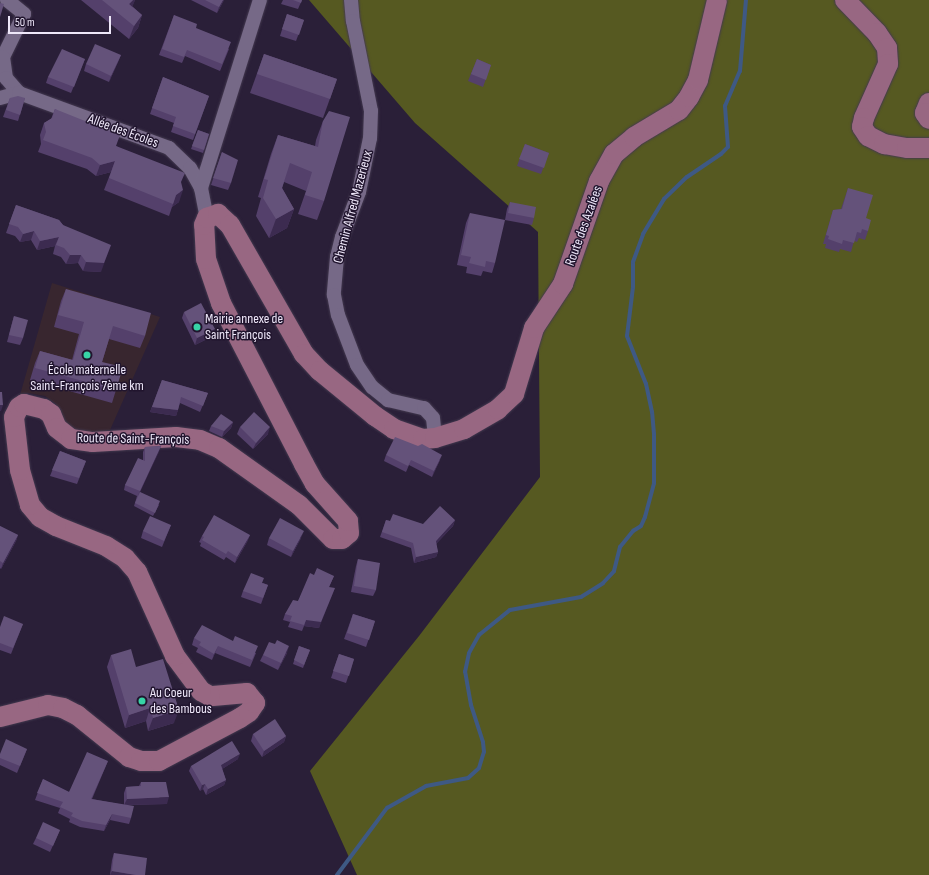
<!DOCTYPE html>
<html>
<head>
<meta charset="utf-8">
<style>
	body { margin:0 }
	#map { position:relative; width:929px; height:875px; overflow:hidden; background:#2a1f38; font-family:"Sofia Sans Condensed",sans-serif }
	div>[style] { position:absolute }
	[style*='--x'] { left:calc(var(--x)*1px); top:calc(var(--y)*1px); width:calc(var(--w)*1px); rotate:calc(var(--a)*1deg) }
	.education>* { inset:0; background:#38262f }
	.forest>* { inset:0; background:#565921 }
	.stream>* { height:4px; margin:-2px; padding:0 2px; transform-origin:2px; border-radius:2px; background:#3e5984 }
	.roads { filter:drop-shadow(0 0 1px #43394f) drop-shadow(0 0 1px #43394f) }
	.minor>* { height:14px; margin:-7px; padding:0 7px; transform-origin:7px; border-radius:7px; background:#766987 }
	.secondary>* { height:20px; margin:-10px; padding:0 10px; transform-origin:10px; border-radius:10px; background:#986782 }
	.wall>* { inset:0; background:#54406b }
	.shaded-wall>* { inset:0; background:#3c2b50 }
	.building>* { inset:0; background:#64527a }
	.dots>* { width:11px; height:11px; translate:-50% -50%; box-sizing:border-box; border:2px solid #21152e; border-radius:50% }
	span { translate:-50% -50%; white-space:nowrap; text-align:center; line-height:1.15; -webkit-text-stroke:3px #21152e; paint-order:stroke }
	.street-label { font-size:14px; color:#eee7f9 }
	.poi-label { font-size:14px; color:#eee7f9 }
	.left { translate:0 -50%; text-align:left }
	.scale { position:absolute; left:8px; top:16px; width:103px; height:18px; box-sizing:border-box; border:2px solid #eee7f9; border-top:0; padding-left:5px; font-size:12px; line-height:14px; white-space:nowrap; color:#eee7f9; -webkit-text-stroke:3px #21152e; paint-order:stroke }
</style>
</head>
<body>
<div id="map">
	<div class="education">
		<div style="clip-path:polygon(52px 283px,160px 317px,110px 430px,81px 435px,69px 432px,56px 404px,45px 396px,28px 393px,20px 395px)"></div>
	</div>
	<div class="forest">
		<div style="clip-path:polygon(309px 0,929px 0,929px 875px,357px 875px,310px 771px,419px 636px,540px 477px,538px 232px,415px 123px)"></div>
	</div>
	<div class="stream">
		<div style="--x:337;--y:875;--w:84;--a:-53.3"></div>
		<div style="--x:387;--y:808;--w:45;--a:-29.4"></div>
		<div style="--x:426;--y:786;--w:43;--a:-10.8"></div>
		<div style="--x:468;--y:778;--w:15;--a:-42"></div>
		<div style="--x:479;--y:768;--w:17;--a:-73"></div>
		<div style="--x:484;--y:752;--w:10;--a:-96"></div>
		<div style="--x:483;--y:742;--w:39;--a:-108"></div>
		<div style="--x:471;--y:705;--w:34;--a:-100"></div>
		<div style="--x:465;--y:672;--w:19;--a:-78"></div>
		<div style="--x:469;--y:653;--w:21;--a:-61"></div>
		<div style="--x:479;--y:635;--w:40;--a:-39"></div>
		<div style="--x:510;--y:610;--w:72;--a:-10.4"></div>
		<div style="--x:581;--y:597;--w:26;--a:-32"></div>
		<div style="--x:603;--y:583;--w:16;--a:-47"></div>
		<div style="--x:614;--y:571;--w:25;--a:-76"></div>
		<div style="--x:620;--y:547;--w:21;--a:-51"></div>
		<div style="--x:633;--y:531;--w:9;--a:-32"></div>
		<div style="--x:641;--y:526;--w:10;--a:-66"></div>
		<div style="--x:645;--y:517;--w:35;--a:-75"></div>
		<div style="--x:654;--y:483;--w:49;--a:-90"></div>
		<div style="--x:654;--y:434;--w:22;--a:-95"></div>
		<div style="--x:652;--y:412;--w:29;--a:-102"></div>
		<div style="--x:646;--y:384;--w:52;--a:-111.6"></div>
		<div style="--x:627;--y:336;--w:49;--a:-83"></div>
		<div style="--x:633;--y:287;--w:25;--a:-90"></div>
		<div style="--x:633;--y:262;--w:30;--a:-70"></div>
		<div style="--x:643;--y:234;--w:41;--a:-59"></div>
		<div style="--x:664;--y:199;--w:32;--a:-44"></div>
		<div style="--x:687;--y:177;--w:41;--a:-34.1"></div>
		<div style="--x:721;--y:154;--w:10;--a:-45"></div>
		<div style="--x:728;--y:147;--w:41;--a:-94.2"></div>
		<div style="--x:725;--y:106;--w:38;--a:-67"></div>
		<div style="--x:740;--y:71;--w:71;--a:-85.2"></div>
	</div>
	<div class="roads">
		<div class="minor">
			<div style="--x:7;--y:0;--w:22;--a:39"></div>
			<div style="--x:24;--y:14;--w:48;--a:116"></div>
			<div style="--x:3;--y:57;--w:21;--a:82"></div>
			<div style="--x:6;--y:78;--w:20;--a:49"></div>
			<div style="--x:351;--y:0;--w:21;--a:85"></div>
			<div style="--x:353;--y:21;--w:92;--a:78.7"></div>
			<div style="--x:371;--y:111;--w:27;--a:92"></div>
			<div style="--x:370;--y:138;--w:55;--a:101.5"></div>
			<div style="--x:359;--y:192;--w:48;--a:110.7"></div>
			<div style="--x:342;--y:237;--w:21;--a:104"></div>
			<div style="--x:337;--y:257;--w:38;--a:95"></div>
			<div style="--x:334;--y:295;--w:20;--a:79"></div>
			<div style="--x:338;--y:315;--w:53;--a:69.2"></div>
			<div style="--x:357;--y:365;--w:27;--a:56"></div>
			<div style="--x:372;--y:387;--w:21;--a:39"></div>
			<div style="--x:388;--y:400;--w:37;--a:13"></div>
			<div style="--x:424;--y:408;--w:13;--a:48"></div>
			<div style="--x:433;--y:418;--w:20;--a:84"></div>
			<div style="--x:0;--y:98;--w:20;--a:-15"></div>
			<div style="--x:19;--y:93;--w:160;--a:20.1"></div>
			<div style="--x:169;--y:148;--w:29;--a:44"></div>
			<div style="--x:190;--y:168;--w:23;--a:61"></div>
			<div style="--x:201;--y:188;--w:31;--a:79"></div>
			<div style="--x:201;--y:188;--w:197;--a:-72.6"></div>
		</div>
		<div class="secondary">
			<div style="--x:845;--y:0;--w:46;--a:45.9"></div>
			<div style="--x:877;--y:33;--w:18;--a:56"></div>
			<div style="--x:887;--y:48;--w:16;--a:86"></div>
			<div style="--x:888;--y:64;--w:59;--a:114"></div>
			<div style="--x:864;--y:118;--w:9;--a:103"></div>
			<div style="--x:862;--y:127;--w:11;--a:56"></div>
			<div style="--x:868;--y:136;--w:18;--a:27"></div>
			<div style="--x:884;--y:144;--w:23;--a:10"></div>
			<div style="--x:907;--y:148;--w:22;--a:0"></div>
			<div style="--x:929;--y:103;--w:11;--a:112"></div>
			<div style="--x:925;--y:113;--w:7;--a:56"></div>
			<div style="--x:0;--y:717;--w:49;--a:-14"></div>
			<div style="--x:48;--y:705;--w:15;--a:11"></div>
			<div style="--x:63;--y:708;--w:16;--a:27"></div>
			<div style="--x:77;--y:715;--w:67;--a:38.9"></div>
			<div style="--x:129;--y:757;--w:13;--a:18"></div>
			<div style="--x:141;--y:761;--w:18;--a:0"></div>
			<div style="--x:159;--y:761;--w:92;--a:-28"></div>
			<div style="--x:240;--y:718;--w:11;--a:-34"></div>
			<div style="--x:249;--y:712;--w:11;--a:-56"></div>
			<div style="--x:255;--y:703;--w:13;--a:-129"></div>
			<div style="--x:247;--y:693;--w:37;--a:175"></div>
			<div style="--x:210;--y:696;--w:10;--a:-151"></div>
			<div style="--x:201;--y:691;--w:44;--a:-126.6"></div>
			<div style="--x:175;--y:656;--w:92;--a:-114.3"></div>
			<div style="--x:137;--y:572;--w:18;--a:-131"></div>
			<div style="--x:125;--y:558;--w:22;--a:-148"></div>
			<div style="--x:106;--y:546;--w:54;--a:-158.2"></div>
			<div style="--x:56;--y:526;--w:18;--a:-151"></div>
			<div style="--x:40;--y:517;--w:16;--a:-130"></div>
			<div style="--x:30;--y:505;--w:36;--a:-106"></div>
			<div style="--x:20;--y:470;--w:53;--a:-96.5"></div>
			<div style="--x:14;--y:417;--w:11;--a:-63"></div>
			<div style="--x:19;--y:407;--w:6;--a:-31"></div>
			<div style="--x:24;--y:404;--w:21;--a:14"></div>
			<div style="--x:44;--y:409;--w:9;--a:36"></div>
			<div style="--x:51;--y:414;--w:15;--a:67"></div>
			<div style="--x:57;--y:428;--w:18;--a:38"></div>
			<div style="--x:71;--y:439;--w:22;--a:8"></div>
			<div style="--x:93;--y:442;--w:83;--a:-3.4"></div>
			<div style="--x:176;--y:437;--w:24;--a:7"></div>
			<div style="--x:200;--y:440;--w:21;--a:23"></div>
			<div style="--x:219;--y:448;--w:98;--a:35.5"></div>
			<div style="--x:299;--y:505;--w:48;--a:45"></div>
			<div style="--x:333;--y:539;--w:9;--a:0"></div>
			<div style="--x:342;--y:539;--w:9;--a:-41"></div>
			<div style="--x:349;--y:533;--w:12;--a:-95"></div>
			<div style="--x:348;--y:521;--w:50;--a:-131.7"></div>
			<div style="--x:315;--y:484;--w:23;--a:-119"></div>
			<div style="--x:304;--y:464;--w:181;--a:-117.3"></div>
			<div style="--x:221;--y:303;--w:46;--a:-108.8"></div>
			<div style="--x:206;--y:259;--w:34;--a:-93"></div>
			<div style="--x:204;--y:225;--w:8;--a:-67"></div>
			<div style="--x:207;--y:218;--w:12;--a:-20"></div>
			<div style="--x:218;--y:214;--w:16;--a:43"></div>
			<div style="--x:230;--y:225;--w:149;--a:60.2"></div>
			<div style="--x:304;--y:354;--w:23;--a:47"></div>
			<div style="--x:320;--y:371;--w:71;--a:39.3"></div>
			<div style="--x:375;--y:416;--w:23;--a:34"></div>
			<div style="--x:394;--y:429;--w:31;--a:19"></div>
			<div style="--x:423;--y:439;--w:12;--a:-5"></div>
			<div style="--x:435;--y:438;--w:30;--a:-17"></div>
			<div style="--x:464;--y:429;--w:39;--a:-30"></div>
			<div style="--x:498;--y:409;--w:22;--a:-43"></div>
			<div style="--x:514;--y:394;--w:69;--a:-73.1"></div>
			<div style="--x:534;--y:328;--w:53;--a:-56.6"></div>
			<div style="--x:563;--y:284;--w:109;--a:-70.7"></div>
			<div style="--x:599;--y:181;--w:31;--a:-61"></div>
			<div style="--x:614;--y:154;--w:26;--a:-40"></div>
			<div style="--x:634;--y:137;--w:52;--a:-31"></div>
			<div style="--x:679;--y:110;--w:16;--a:-52"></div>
			<div style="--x:689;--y:97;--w:19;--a:-62"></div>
			<div style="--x:698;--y:80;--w:82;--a:-76.6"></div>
		</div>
	</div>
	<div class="wall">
		<div style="clip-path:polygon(81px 0,135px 0,132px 6px,142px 15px,138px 28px,129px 39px)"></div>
		<div style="clip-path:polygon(191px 0,224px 0,217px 13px)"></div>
		<div style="clip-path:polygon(283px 0,302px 0,298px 9px,281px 4px)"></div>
		<div style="clip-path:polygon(287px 14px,304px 20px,296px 41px,280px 36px)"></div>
		<div style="clip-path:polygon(174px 15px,229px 49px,220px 71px,185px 56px,182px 63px,159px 55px)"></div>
		<div style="clip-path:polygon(264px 54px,337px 79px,323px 118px,250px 93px)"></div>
		<div style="clip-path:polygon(121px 55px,118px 62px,109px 82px,84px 71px,86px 64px)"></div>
		<div style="clip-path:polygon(85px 59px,71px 93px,46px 83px,48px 77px)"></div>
		<div style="clip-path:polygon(477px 59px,491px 65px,483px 87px,468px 81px)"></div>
		<div style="clip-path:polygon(163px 77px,209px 96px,193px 140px,171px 132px,174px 123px,150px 114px)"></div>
		<div style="clip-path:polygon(10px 98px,25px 98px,18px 121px,3px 117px)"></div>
		<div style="clip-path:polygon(55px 109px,116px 146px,181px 182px,179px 202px,172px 207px,169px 216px,104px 190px,111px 172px,96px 176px,87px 169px,38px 152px,41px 144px,40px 135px,44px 123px,51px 119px)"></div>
		<div style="clip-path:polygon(323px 121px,324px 201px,317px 220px,298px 214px,306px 191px,284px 182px,282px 188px,294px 209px,287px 228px,269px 238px,256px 216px,261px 198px,258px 197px,271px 154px,278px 135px,315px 146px,316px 140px)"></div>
		<div style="clip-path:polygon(198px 130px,209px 134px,203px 153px,191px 149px)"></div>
		<div style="clip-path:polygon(525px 144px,549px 153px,541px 174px,517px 166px)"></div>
		<div style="clip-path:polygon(222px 152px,231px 183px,228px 190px,211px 185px)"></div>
		<div style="clip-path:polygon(848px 188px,866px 218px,868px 231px,865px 240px,859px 238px,857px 242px,854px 241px,851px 252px,840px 249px,839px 252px,825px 248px,826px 244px,823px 244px,833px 210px,841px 209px)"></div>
		<div style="clip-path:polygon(510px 202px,534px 218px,532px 225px,505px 220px,507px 209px)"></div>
		<div style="clip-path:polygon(16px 205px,59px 220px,101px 272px,83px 271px,78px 263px,66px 264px,61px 257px,53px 254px,55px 246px,37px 250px,31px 240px,20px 242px,15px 236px,6px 233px)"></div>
		<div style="clip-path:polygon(470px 213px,495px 263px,492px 273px,483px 271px,481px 276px,466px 273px,467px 267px,457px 265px,466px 223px)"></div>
		<div style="clip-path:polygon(66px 289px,145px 336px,140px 348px,109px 339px,102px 362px,116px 390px,112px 403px,30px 380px,35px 363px,40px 351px,72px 360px,79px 334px,54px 327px,61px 301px)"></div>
		<div style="clip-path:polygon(184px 312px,213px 336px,195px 345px,182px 318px)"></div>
		<div style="clip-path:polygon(14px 316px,23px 338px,20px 345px,7px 342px,12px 323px)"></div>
		<div style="clip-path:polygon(162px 380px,208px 393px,200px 412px,180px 403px,176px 416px,150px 412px)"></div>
		<div style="clip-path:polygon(233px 422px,231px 428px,222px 437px,209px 431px,211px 426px)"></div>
		<div style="clip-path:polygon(240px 427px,268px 434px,253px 449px,237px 434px)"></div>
		<div style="clip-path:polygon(161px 446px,140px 492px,159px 505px,153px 516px,134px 506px,137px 496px,124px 490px,125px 485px,143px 460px,143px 452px,145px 447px)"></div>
		<div style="clip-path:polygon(60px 451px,86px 461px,77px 484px,50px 476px)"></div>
		<div style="clip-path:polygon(386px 455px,440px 460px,432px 477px,409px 465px,406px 472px,384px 461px)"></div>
		<div style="clip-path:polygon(386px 520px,390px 521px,423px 524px,455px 520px,453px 526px,436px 544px,438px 552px,436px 557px,414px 563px,411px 548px,380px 537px)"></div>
		<div style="clip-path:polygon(171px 525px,162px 547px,141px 538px,143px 531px)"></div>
		<div style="clip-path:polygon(0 526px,18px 535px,16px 541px,1px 569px,0 568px)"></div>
		<div style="clip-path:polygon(250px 535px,247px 542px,235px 563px,226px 557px,224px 560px,200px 546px,201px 543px,199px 542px,202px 536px)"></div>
		<div style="clip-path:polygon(269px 538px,301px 538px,291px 557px,267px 545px)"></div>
		<div style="clip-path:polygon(358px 559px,376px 590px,373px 596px,351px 592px,356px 566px)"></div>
		<div style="clip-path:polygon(314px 575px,334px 576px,329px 587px,319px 628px,304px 626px,302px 631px,288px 627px,290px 622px,283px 620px,285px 614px,298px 601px)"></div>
		<div style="clip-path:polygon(263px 583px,268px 585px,261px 604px,241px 597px,243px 591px)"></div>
		<div style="clip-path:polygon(353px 614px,375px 621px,366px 647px,344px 639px)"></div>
		<div style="clip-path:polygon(23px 624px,11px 654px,0 650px,0 627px)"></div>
		<div style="clip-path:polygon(194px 638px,256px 653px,250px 667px,215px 653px,212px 660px,196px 652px,198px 648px,192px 645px)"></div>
		<div style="clip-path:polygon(299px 646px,310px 650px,303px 668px,293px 664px)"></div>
		<div style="clip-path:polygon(287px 653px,278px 670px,260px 661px,263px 655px)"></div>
		<div style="clip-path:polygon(339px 654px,354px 659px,346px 683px,331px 678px)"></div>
		<div style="clip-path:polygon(111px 655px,136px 667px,174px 723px,148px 731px,146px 721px,125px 728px,107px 667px)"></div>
		<div style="clip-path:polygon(253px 734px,286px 736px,284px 742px,262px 757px,251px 741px)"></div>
		<div style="clip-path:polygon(27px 749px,17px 773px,0 765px,0 754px)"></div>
		<div style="clip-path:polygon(238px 759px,222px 769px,226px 780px,224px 785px,206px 795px,203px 789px,200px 791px,189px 771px,191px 766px)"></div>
		<div style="clip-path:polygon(108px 761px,92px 799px,124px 805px,124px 793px,126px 787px,139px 786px,141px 782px,167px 804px,125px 805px,131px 818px,129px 824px,110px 820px,104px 831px,80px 827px,69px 822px,70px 819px,58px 813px,60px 808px,35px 800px,43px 779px,69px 792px)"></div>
		<div style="clip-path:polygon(60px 830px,50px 852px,33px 844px,36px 838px)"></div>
		<div style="clip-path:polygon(114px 853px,145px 875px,110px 875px,112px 860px)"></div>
	</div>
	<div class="shaded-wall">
		<div style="clip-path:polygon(133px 0,135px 0,132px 8px,129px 4px)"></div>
		<div style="clip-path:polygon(223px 0,224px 0,217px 13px,219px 7px)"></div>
		<div style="clip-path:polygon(142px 15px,138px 28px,129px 39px,134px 26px)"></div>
		<div style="clip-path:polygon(121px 55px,118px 62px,109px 82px,111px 76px)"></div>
		<div style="clip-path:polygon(115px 161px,111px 172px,96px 176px,100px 165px)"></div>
		<div style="clip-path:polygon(183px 190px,179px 202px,172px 207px,169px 216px,176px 195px)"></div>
		<div style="clip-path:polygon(294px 209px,287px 228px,269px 238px,276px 219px)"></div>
		<div style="clip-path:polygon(34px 231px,31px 240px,20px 242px,23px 234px)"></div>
		<div style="clip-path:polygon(59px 237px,55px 246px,37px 250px,40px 241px)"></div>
		<div style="clip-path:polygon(111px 245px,101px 272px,83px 271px,86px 262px)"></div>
		<div style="clip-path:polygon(70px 255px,81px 255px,78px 263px,66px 264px)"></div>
		<div style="clip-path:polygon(215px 329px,213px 336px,195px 345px,197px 338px)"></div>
		<div style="clip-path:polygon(0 405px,3px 405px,1px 411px,0 411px)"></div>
		<div style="clip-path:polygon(152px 407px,178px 410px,176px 416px,150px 412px)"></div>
		<div style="clip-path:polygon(233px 422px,231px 428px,222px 437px,224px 431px)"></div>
		<div style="clip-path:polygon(270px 427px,268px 434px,253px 449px,256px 443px)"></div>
		<div style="clip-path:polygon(161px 446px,159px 452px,138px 496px,140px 491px)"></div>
		<div style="clip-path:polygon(442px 455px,440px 460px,432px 477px,434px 471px)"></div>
		<div style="clip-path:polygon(455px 520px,453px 526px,434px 546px,436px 541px)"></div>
		<div style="clip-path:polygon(304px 531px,301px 538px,291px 557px,293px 551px)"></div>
		<div style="clip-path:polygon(18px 535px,16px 541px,1px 569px,3px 563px)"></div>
		<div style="clip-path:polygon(250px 535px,247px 542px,235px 563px,237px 557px)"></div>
		<div style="clip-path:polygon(438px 552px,436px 557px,414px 563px,416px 557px)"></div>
		<div style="clip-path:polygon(335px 588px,319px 628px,304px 626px,306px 620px)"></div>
		<div style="clip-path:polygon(218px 646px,212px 660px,214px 654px)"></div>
		<div style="clip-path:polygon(289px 646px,287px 653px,278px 670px,281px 663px)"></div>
		<div style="clip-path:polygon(150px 708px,146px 721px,125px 728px,129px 715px)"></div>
		<div style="clip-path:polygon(179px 710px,174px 723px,148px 731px,153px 718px)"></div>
		<div style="clip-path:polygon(286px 736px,284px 742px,262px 757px,264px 751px)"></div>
		<div style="clip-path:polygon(240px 754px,238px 759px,219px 771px,221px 765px)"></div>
		<div style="clip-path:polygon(226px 780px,224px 785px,206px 795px,208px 789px)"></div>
		<div style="clip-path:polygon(205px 784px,203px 789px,200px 791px,202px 785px)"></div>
		<div style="clip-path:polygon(169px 797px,167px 804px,124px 805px,127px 799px)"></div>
		<div style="clip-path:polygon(112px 814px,110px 820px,104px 831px,106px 825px)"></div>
		<div style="clip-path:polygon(112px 871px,136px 875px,110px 875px)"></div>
	</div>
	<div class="building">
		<div style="clip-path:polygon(102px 0,133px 0,129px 4px,142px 15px,134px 26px)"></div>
		<div style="clip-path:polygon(205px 0,223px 0,219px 7px)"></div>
		<div style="clip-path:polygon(293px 0,302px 0,301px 3px)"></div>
		<div style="clip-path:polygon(0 3px,4px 4px,0 17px)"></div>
		<div style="clip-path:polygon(287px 14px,304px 20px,299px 35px,282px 29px)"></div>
		<div style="clip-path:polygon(174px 15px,197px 24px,196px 28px,231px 42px,222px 64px,187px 50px,184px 57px,162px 49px)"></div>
		<div style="clip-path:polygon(95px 44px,121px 55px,111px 76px,86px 64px)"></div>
		<div style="clip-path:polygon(62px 49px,85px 59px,74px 87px,48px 77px)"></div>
		<div style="clip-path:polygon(264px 54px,337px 79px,330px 99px,257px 74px)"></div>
		<div style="clip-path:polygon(477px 59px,491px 65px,486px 80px,471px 74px)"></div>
		<div style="clip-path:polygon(163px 77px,209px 96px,195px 134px,173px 126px,176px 117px,152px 108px)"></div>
		<div style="clip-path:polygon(18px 96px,25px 98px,20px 115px,6px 110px,10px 98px)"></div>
		<div style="clip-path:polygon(55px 109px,120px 135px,116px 146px,185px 173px,181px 182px,183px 190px,176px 195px,173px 204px,109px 178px,115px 161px,100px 165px,92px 158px,43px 140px,46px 132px,44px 123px,52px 118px)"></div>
		<div style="clip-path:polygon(329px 111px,350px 117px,324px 201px,305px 195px,312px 172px,290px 163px,282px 188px,294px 209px,276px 219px,263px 198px,268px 180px,264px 179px,278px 135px,318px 147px,323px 121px)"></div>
		<div style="clip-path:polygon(198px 130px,209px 134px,204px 150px,192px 146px)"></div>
		<div style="clip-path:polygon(525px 144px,549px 153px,544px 168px,519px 159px)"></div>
		<div style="clip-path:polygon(222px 152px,238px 160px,231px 183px,213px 178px)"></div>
		<div style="clip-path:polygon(848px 188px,873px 195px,866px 218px,871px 220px,868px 231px,862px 229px,861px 233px,857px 232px,854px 243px,843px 240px,842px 244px,828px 239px,829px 236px,826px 235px,833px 210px,842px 209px)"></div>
		<div style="clip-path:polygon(510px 202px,536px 207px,534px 218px,508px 213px)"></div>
		<div style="clip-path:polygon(16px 205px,59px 220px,63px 225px,111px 245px,104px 263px,86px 262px,81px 255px,70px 255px,64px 248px,56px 245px,59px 237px,40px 241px,34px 231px,23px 234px,18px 227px,9px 224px)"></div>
		<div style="clip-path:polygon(470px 213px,505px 220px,495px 263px,486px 261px,485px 267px,469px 263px,471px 257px,461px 255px)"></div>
		<div style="clip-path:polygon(66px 289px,151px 313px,145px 336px,113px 326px,102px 362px,123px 367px,116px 390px,35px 368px,40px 351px,73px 360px,84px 322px,58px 315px)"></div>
		<div style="clip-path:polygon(201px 303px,215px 329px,197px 338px,184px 312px)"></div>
		<div style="clip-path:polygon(14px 316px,28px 320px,23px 338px,9px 335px)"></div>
		<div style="clip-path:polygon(162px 380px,208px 393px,203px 406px,181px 397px,178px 410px,152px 407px)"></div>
		<div style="clip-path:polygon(0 392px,2px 392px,3px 405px,0 405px)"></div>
		<div style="clip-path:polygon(254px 412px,270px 427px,256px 443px,240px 427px)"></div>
		<div style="clip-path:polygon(221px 414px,233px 422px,224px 431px,211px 426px)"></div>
		<div style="clip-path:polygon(395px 437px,418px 446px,422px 444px,442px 455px,434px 471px,411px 460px,408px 466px,386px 455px)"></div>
		<div style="clip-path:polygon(161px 446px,140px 491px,125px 485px,138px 458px,145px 461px,145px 447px)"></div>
		<div style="clip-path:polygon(60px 451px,86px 461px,79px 478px,52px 470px)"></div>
		<div style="clip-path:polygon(140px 492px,160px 501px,155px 513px,135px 503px)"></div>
		<div style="clip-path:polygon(440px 506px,455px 520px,436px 541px,438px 552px,416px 557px,413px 543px,382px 532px,386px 520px,390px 521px,393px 514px,423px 524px)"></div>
		<div style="clip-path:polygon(214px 515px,250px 535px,237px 557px,228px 551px,226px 554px,202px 540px,204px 537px,202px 536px)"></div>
		<div style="clip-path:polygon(150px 516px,171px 525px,164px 541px,143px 531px)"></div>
		<div style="clip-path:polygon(280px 518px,304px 531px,293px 551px,269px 538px)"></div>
		<div style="clip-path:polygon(0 526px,18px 535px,3px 563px,0 561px)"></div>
		<div style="clip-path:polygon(358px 559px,380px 563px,376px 590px,354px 586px)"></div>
		<div style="clip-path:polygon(317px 568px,334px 576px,329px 587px,335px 588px,321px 622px,306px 620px,304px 625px,290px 621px,292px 616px,285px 614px,293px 600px,298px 601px,310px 573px,314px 575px)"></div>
		<div style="clip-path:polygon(251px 573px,264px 578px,262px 583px,268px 585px,263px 598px,243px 591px)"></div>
		<div style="clip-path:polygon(353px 614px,375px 621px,369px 640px,347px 633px)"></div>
		<div style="clip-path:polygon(4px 616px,23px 624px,13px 648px,0 643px,0 627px)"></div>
		<div style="clip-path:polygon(202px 625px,233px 641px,235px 636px,258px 646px,252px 660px,218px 646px,214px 654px,199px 645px,201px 642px,194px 638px)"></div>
		<div style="clip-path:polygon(277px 640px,289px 646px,281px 663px,263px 655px,269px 642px,275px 644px)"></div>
		<div style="clip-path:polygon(299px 646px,310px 650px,304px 665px,294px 660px)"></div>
		<div style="clip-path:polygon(131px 649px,136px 667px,163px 659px,179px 710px,153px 718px,150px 708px,129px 715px,111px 655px)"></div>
		<div style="clip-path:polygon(339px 654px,354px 659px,349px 676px,333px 671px)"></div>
		<div style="clip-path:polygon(275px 719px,286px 736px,264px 751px,253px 734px)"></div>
		<div style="clip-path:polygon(6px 739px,27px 749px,20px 766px,0 758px,0 754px)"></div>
		<div style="clip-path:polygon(232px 741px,240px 754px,221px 765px,226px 780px,208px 789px,205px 784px,202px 785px,191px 766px)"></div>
		<div style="clip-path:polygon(87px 752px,108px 761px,91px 799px,134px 806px,131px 818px,112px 814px,106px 825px,82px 821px,71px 816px,73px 813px,60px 807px,63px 802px,37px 793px,43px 779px,69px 792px)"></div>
		<div style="clip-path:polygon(141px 782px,166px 782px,169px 797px,127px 799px,126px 787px,141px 786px)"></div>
		<div style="clip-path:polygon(43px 822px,60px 830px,53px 846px,36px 838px)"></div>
		<div style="clip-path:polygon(114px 853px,147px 858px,145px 875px,136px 875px,112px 871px)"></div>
	</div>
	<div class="dots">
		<div style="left:197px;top:327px;background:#37d4a6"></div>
		<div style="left:87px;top:355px;background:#37d4a6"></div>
		<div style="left:142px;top:701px;background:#37d4a6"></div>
	</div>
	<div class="street-label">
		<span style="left:123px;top:131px;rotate:20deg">Allée des Écoles</span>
		<span style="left:353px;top:207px;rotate:-75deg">Chemin Alfred Mazerieux</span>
		<span style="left:584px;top:226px;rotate:-70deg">Route des Azalées</span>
		<span style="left:133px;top:439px;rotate:1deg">Route de Saint-François</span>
	</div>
	<div class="poi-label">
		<span class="left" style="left:205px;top:327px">Mairie annexe de<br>Saint François</span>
		<span style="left:87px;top:378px">École maternelle<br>Saint-François 7ème km</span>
		<span class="left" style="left:150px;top:701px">Au Coeur<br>des Bambous</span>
	</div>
	<div class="scale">50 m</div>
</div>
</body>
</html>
